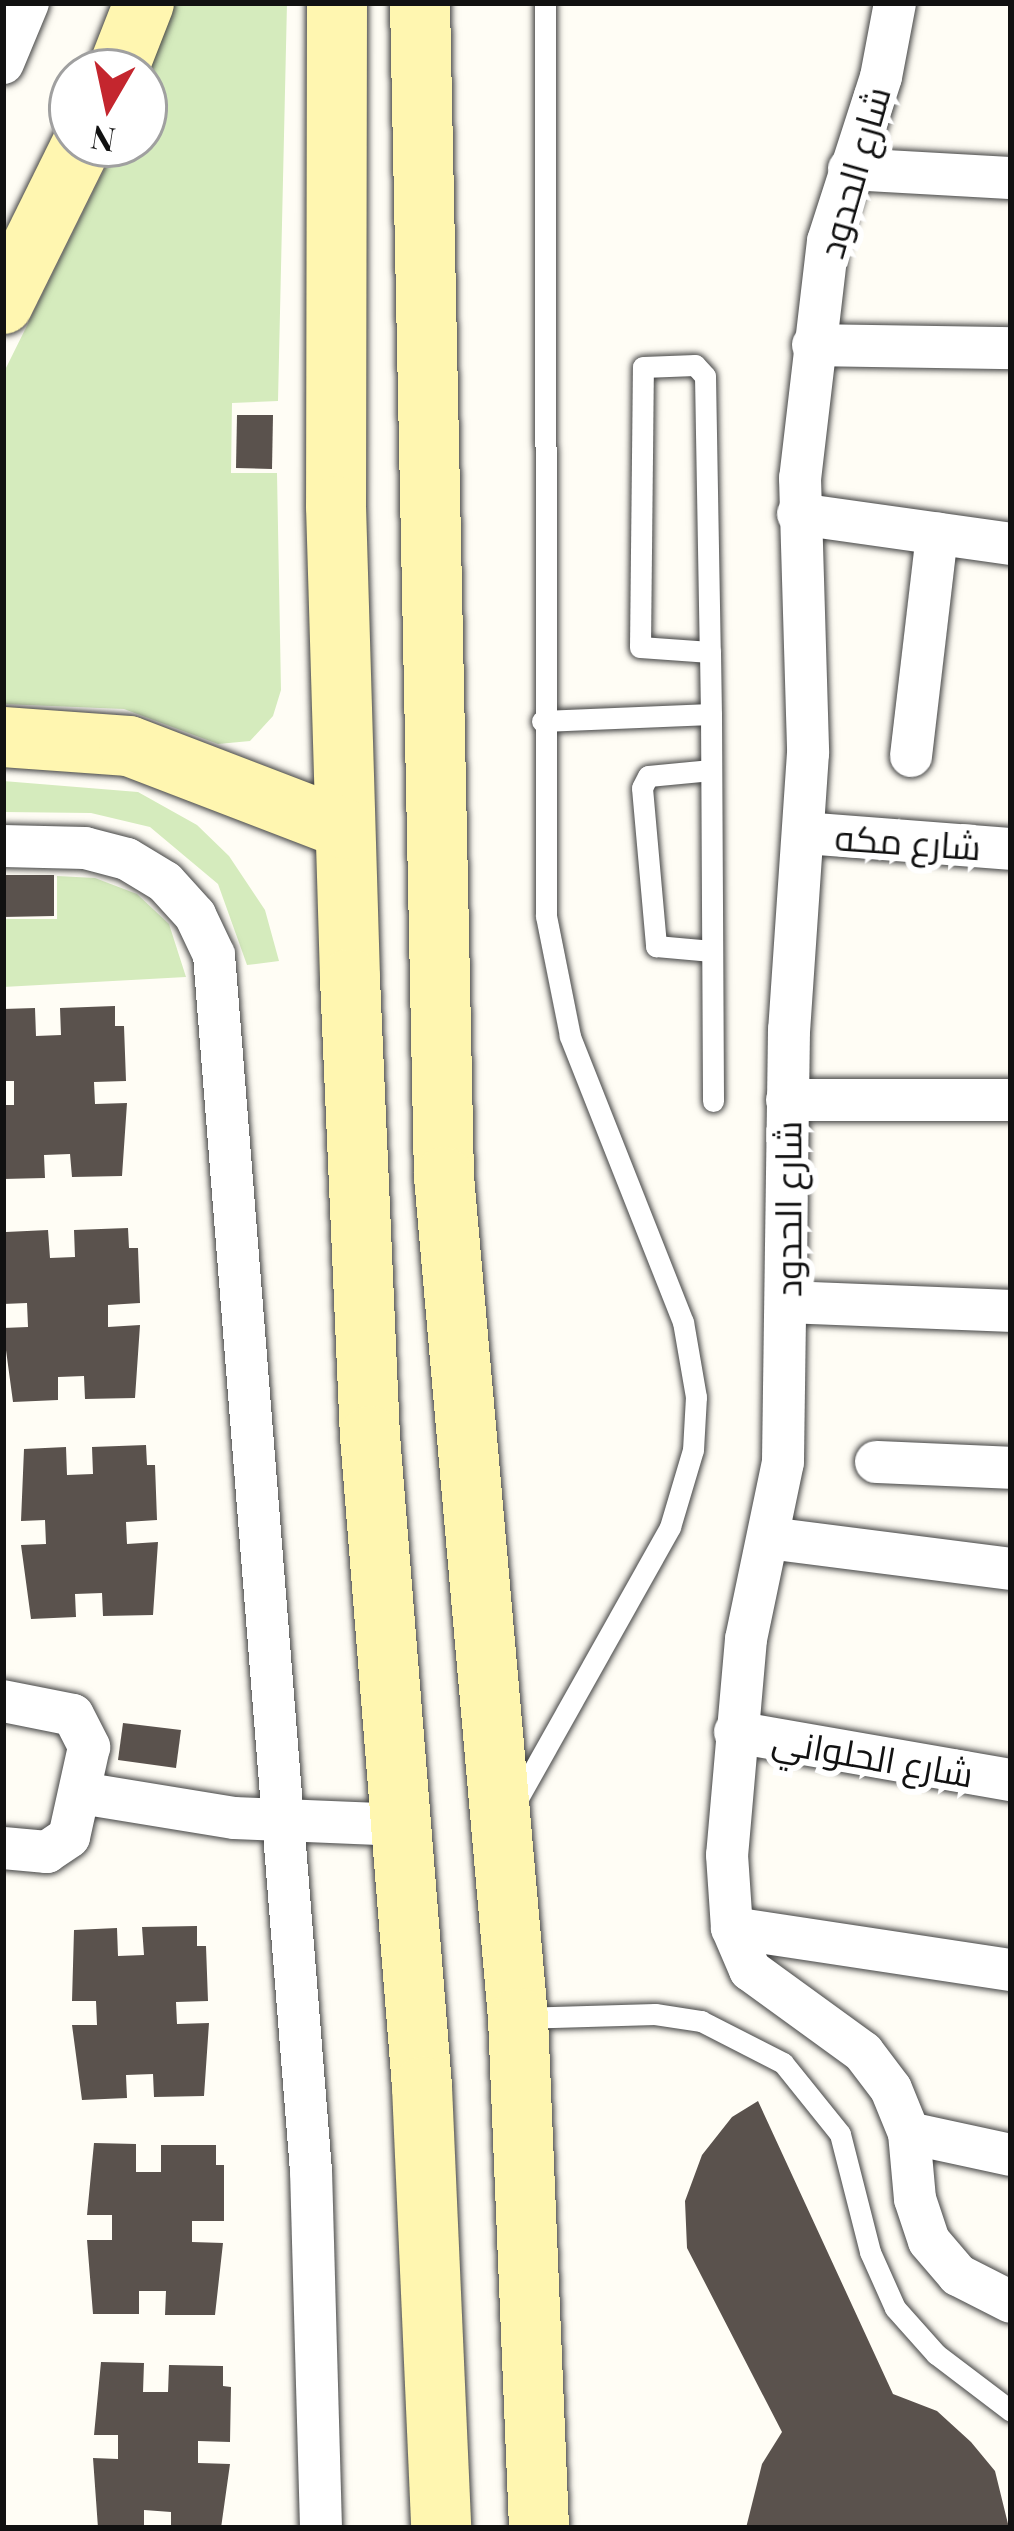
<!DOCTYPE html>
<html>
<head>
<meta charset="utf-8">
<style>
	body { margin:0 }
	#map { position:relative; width:1014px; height:2531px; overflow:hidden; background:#fffdf5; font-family:"Playfair Display",Cairo,serif }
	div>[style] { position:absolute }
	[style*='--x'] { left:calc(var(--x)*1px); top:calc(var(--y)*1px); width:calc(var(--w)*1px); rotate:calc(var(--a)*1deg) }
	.green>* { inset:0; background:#d5ebbd }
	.building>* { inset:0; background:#5a524d }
	.roads { filter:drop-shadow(0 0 3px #444) drop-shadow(0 0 3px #444) }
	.lane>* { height:21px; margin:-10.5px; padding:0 10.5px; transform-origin:10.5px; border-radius:10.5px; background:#fff }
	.street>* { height:42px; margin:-21px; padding:0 21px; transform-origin:21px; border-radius:21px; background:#fff }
	.secondary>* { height:60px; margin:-30px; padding:0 30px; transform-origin:30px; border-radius:30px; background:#fff6b0 }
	span { translate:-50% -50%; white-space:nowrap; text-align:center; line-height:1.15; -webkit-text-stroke:12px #fff; paint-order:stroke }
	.street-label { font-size:36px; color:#111 }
	.frame { position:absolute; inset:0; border:6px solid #111; pointer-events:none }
	.north { position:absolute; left:48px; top:48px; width:120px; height:120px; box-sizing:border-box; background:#fff; border:3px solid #a0a0a0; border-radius:50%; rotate:189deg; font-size:33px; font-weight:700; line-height:48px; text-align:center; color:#111 }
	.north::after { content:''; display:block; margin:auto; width:42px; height:54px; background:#c4262e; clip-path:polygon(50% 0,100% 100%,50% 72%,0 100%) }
</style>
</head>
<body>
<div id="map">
	<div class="green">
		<div style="clip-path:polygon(174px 3px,287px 3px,278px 401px,232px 403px,231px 473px,277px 473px,281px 690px,273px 716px,250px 741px,218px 744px,124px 709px,3px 704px,3px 374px,117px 144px,144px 144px,144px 80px)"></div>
		<div style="clip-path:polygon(3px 781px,138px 792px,197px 825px,229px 856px,265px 910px,279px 961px,247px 965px,218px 884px,150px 827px,91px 813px,3px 812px)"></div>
		<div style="clip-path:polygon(57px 876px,95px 878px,137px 894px,169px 924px,186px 977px,3px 987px,3px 919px,57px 919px)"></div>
	</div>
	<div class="building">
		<div style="clip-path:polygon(237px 415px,273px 415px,272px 469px,236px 468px)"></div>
		<div style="clip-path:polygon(3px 875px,54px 875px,54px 916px,3px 917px)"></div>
		<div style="clip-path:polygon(115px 1006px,115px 1026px,124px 1026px,126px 1081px,94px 1082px,95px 1104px,127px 1103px,122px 1176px,72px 1177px,70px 1154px,44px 1155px,45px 1178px,3px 1179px,3px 1105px,14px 1105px,14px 1081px,3px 1081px,3px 1009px,35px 1008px,36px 1036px,61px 1035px,60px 1008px)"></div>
		<div style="clip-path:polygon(128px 1228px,129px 1248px,138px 1248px,140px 1303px,108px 1305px,108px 1327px,140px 1325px,135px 1398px,85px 1399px,84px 1376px,58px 1377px,58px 1400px,13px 1402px,3px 1328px,28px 1327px,27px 1303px,3px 1304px,6px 1232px,48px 1230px,50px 1258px,75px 1257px,74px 1230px)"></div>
		<div style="clip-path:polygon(146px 1445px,147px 1465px,155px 1465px,157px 1520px,126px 1522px,127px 1544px,158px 1542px,153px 1615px,103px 1616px,102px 1593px,75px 1594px,76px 1617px,31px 1619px,21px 1545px,46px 1544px,45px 1520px,21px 1521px,24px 1449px,66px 1447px,67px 1475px,93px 1474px,92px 1447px)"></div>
		<div style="clip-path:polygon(123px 1723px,181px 1730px,176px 1768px,118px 1760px)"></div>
		<div style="clip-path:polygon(197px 1926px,197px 1946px,206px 1946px,208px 2001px,176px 2002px,177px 2024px,209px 2023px,204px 2096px,154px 2097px,153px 2074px,126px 2075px,127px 2098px,82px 2100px,72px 2025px,97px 2025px,96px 2001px,72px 2001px,74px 1930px,117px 1928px,118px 1956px,144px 1955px,142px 1927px)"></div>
		<div style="clip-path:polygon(758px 2101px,893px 2394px,937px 2411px,971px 2442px,995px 2471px,1009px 2528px,746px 2528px,762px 2464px,782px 2432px,687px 2248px,685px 2201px,702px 2155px,732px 2117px)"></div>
		<div style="clip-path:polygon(94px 2143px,136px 2144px,136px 2172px,161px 2172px,161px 2145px,216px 2145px,216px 2165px,224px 2165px,224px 2221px,192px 2221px,192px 2242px,223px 2243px,215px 2315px,165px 2315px,166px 2291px,139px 2291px,139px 2314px,93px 2314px,87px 2240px,112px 2240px,112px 2215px,87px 2215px)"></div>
		<div style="clip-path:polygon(101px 2362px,144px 2363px,143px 2392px,168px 2392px,169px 2365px,223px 2366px,223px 2386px,231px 2387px,230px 2442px,198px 2441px,198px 2463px,230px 2464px,221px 2528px,171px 2528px,171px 2512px,144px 2510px,144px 2528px,98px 2528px,93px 2458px,118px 2459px,118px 2435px,94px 2435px)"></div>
	</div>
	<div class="roads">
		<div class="lane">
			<div style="--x:710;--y:652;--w:70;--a:-175.9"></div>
			<div style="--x:640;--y:647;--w:280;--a:-89.4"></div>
			<div style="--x:643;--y:367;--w:52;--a:-2.2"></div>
			<div style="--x:695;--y:365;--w:15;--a:48"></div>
			<div style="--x:705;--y:376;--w:276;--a:89"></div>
			<div style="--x:710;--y:652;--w:62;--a:89.1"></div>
			<div style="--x:711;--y:714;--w:387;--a:89.7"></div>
			<div style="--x:542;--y:721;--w:169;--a:-2.4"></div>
			<div style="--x:711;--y:770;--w:63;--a:174.6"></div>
			<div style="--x:648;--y:776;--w:13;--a:117"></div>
			<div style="--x:642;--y:788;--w:159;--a:84.9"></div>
			<div style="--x:656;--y:946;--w:56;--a:5.1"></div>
			<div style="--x:513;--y:1807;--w:321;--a:-60.7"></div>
			<div style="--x:670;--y:1527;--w:80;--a:-73.4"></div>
			<div style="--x:693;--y:1450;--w:53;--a:-86.8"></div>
			<div style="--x:696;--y:1397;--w:76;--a:-99.8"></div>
			<div style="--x:683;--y:1322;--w:308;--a:-111.6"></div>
			<div style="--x:570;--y:1036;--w:122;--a:-101.3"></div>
			<div style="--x:546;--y:916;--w:913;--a:-90.06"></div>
			<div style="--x:519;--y:2018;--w:136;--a:-1.7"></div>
			<div style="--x:655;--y:2014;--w:47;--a:8.7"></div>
			<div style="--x:701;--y:2021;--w:92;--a:27.1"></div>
			<div style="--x:783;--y:2063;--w:91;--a:51.2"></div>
			<div style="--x:840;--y:2134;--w:122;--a:75.7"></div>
			<div style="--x:870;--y:2252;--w:61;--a:65.9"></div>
			<div style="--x:895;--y:2308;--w:62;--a:48.3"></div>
			<div style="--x:936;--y:2354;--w:94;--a:37.2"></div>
		</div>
		<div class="street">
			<div style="--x:895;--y:3;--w:75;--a:100.7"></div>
			<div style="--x:881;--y:77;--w:172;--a:107.9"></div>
			<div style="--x:828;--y:241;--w:239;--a:96.7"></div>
			<div style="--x:800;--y:478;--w:275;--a:88.3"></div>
			<div style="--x:808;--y:753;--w:278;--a:93.9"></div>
			<div style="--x:789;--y:1030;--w:432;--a:90.8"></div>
			<div style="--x:783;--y:1462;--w:181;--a:101.8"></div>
			<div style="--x:746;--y:1639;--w:217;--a:95"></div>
			<div style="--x:727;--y:1855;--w:73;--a:86.1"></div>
			<div style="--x:732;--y:1928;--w:46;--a:66.8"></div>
			<div style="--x:750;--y:1970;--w:140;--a:36"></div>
			<div style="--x:863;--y:2052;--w:46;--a:52.9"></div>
			<div style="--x:891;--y:2089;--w:48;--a:67.8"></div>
			<div style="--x:909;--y:2133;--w:66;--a:84.8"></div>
			<div style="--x:915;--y:2199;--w:44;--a:71.6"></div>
			<div style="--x:929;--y:2241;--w:45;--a:49.5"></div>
			<div style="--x:958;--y:2275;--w:59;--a:27"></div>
			<div style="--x:3;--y:63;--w:65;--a:-67.4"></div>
			<div style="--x:849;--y:169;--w:162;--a:3.2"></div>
			<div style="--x:813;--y:345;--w:198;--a:0.9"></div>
			<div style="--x:798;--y:514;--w:215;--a:8"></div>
			<div style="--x:911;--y:756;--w:224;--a:-83.3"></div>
			<div style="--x:804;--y:833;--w:208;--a:4.4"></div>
			<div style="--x:3;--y:846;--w:82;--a:1.4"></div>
			<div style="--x:85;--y:848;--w:43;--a:14.7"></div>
			<div style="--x:127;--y:859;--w:44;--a:31.2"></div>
			<div style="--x:165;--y:882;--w:45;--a:47.7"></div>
			<div style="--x:195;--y:915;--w:44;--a:64.6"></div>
			<div style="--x:214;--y:955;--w:1219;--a:85.44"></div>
			<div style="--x:311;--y:2170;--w:358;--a:88.4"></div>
			<div style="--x:787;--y:1100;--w:224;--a:0"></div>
			<div style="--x:788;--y:1302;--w:223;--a:2.3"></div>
			<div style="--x:876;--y:1462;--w:135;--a:2.5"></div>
			<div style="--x:769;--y:1538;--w:244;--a:7.3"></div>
			<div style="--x:3;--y:1701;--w:71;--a:11.3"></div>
			<div style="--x:73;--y:1715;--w:36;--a:63"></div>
			<div style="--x:89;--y:1747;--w:92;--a:102.5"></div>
			<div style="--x:69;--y:1837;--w:27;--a:146"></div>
			<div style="--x:47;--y:1852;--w:44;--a:-174.8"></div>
			<div style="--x:735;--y:1732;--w:280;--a:9.9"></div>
			<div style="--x:81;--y:1793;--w:155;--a:9.3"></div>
			<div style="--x:234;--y:1818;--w:169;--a:2.4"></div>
			<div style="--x:732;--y:1928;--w:282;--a:8.6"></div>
			<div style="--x:909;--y:2133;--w:104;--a:12.2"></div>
		</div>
		<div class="secondary">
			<div style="--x:337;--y:3;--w:503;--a:90.11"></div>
			<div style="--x:336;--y:506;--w:473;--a:88.3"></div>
			<div style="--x:350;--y:979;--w:457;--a:87.5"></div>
			<div style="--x:370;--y:1436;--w:653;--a:85.43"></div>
			<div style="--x:422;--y:2087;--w:441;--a:87.5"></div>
			<div style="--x:420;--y:3;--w:1174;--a:88.83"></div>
			<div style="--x:444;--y:1177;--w:844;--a:84.97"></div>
			<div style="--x:518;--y:2018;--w:510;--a:87.64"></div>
			<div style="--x:117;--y:72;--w:74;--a:-68.6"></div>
			<div style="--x:3;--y:304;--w:178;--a:-63.7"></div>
			<div style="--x:3;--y:737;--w:126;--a:4.1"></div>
			<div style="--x:129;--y:746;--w:231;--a:21"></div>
		</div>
	</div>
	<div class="street-label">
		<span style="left:853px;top:172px;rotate:-74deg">شارع الحدود</span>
		<span style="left:908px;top:841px;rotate:4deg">شارع مكه</span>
		<span style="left:787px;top:1209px;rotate:-90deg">شارع الحدود</span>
		<span style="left:873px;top:1756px;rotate:10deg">شارع الحلواني</span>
	</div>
	<div class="frame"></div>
	<div class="north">N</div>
</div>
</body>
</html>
